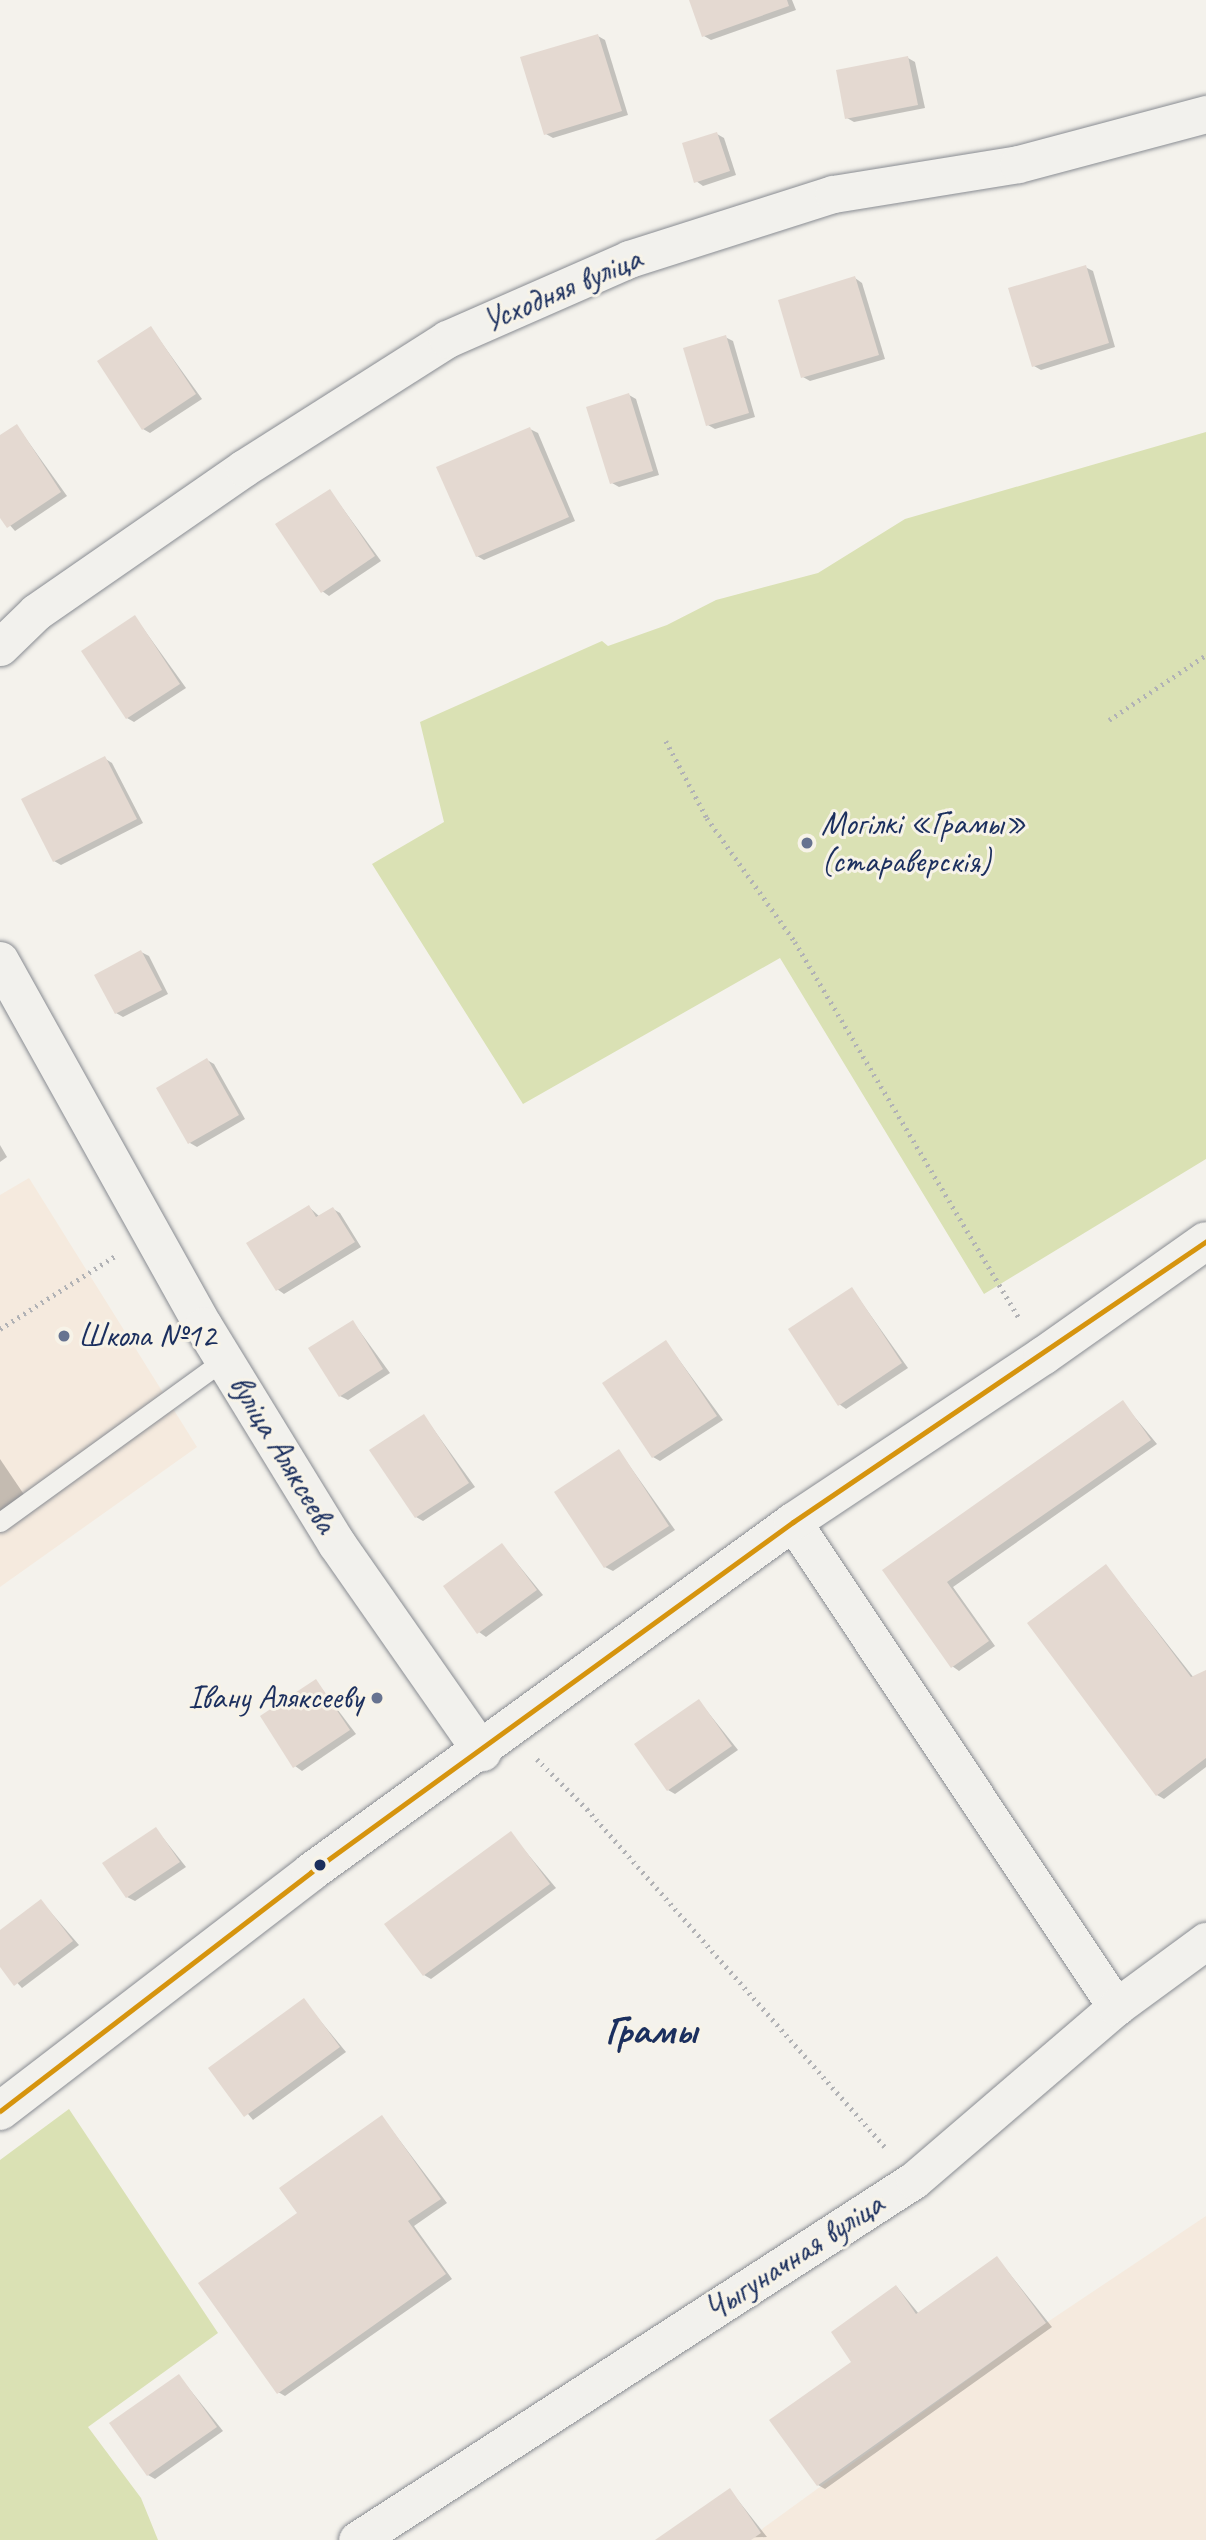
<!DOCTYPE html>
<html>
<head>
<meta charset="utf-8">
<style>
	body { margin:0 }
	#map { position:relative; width:1206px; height:2540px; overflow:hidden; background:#f4f2ec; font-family:Caveat,sans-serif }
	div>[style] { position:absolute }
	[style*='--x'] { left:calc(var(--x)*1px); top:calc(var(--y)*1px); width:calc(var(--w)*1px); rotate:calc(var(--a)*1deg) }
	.built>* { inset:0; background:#f5eade }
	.green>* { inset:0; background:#dae1b4 }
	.shadow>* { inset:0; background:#0003 }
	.building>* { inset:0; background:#e4d9d1 }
	.path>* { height:4.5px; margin-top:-2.25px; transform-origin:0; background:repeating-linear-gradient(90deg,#b1b2b5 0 2px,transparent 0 7px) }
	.roads { filter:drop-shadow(0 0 2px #898c92) drop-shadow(0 0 2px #898c92) }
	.service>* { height:19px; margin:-9.5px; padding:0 9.5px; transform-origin:9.5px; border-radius:9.5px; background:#f2f1ed }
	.minor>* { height:37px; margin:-18.5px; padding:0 18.5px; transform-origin:18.5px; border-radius:18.5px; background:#f2f1ed }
	.tertiary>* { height:38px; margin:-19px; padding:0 19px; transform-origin:19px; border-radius:19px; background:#f2f1ed }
	.bus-1>* { height:5px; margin:-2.5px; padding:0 2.5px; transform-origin:2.5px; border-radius:2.5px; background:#d6940e }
	.dots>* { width:19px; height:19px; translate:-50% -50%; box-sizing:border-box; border:4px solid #f7f3e8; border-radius:50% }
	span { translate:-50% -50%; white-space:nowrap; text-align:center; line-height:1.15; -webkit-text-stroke:6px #f7f3e8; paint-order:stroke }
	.street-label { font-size:33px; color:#1b2f5e }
	.poi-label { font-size:33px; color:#1b2f5e }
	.left { translate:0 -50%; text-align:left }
	.right { translate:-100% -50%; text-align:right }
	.district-label { font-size:40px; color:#1b2f5e; font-weight:700 }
</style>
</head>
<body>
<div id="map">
	<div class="built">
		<div style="clip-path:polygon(29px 1178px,197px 1447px,0 1587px,0 1195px)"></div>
		<div style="clip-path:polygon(1206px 2216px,1206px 2540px,747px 2540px,1046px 2323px)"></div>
	</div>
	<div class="green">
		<div style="clip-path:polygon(1206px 432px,1206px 1159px,984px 1294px,780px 958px,523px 1104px,372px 864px,444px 822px,420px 722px,602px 641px,608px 646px,667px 625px,716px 600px,818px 573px,905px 519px)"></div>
		<div style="clip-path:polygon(69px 2109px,218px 2333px,88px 2427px,141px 2498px,158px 2540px,0 2540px,0 2160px)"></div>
	</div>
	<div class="shadow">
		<div style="clip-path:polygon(691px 0,792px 0,796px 10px,711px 40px,704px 36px)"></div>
		<div style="clip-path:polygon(598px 36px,605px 40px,628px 115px,553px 138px,546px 134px)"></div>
		<div style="clip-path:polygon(908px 58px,915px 62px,925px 108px,854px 122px,847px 118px)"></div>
		<div style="clip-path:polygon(717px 134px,724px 138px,736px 175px,703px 186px,696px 181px)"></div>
		<div style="clip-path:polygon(1085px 267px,1093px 271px,1115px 347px,1041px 370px,1034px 366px)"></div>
		<div style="clip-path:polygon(855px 278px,862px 283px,885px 359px,810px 381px,803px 377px)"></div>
		<div style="clip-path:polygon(151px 328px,202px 399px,150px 433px,143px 429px)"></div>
		<div style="clip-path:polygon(725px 337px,733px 341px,755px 417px,715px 429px,708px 425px)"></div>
		<div style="clip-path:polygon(629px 395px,636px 399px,659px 475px,619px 487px,612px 483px)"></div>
		<div style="clip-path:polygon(17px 426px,67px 496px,15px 531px,0 514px,0 437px)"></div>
		<div style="clip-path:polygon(530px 429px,538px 433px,575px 521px,484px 560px,477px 556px)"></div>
		<div style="clip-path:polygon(330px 491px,381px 561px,329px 596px,322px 591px)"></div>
		<div style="clip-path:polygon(135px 617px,186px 688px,134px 722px,127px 718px)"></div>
		<div style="clip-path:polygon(104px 758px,112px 763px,143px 823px,61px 865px,54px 861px)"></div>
		<div style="clip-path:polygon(141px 952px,149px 956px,168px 994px,123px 1017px,116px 1013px)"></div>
		<div style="clip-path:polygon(207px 1060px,214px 1064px,245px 1119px,197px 1147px,190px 1143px)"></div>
		<div style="clip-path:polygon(0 1145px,7px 1157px,0 1162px)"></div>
		<div style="clip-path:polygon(309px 1207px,320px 1217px,333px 1209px,340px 1213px,361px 1247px,284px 1294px,277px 1289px)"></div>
		<div style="clip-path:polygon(852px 1289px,908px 1368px,846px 1409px,839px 1404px)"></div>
		<div style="clip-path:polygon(353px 1322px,390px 1373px,348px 1400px,340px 1396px)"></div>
		<div style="clip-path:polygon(666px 1342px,723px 1420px,660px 1461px,653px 1457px)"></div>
		<div style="clip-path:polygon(1123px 1403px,1157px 1444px,953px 1587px,995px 1646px,959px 1671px,952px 1666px,884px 1570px)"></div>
		<div style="clip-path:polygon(424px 1416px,475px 1487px,423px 1521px,416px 1517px)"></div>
		<div style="clip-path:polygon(619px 1451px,675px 1530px,613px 1571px,605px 1567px)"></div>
		<div style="clip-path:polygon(0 1459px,25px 1496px,0 1513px)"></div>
		<div style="clip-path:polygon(502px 1545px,543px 1595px,486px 1637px,479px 1632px)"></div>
		<div style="clip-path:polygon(1106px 1566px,1194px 1678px,1206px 1671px,1206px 1767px,1164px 1799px,1157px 1795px)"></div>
		<div style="clip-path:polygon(316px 1681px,356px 1734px,302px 1771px,295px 1766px)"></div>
		<div style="clip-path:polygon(699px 1701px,738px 1750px,675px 1794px,668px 1790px)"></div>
		<div style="clip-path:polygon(156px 1829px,186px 1867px,135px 1901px,127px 1897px)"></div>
		<div style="clip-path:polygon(511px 1834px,556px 1888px,431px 1979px,424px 1975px)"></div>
		<div style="clip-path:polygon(41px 1901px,79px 1945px,22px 1988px,0 1964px,0 1932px)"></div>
		<div style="clip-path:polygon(304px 2001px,346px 2052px,253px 2120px,211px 2069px)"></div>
		<div style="clip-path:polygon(382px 2117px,447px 2203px,414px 2226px,452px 2279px,285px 2396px,278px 2392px,300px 2214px)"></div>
		<div style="clip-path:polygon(997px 2258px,1052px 2327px,825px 2489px,818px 2485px,854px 2362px,897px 2287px,919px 2314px)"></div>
		<div style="clip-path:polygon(179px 2376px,223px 2431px,155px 2479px,148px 2475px)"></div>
		<div style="clip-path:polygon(730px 2490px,767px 2537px,658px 2540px)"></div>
	</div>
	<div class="building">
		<div style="clip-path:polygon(689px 0,787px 0,789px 6px,702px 37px)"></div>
		<div style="clip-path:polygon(598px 34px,622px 111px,544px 135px,520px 57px)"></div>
		<div style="clip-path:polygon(908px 56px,918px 105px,845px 119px,836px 70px)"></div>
		<div style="clip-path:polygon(717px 132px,730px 171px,694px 183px,682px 143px)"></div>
		<div style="clip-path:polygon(1086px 265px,1109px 343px,1032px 367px,1008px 288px)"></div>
		<div style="clip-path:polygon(855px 276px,879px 355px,801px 378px,778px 300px)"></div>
		<div style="clip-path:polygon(151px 326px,196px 394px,142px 430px,97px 361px)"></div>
		<div style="clip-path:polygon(726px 335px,749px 413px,706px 426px,683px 348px)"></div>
		<div style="clip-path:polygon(629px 393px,653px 471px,610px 484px,586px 407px)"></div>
		<div style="clip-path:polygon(17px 424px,61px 492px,7px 528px,0 518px,0 435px)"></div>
		<div style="clip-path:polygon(530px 427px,569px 517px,476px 557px,436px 467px)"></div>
		<div style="clip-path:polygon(330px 489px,375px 556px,321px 593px,275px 524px)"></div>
		<div style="clip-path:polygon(135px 615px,180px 684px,126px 719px,81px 651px)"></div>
		<div style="clip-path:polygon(105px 756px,137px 819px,53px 862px,21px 799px)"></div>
		<div style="clip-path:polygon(141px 950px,162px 990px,115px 1014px,94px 975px)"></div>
		<div style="clip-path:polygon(207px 1058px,239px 1115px,188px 1144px,156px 1088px)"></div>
		<div style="clip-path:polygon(309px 1205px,316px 1217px,333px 1207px,355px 1242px,276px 1291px,246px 1243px)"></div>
		<div style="clip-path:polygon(852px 1287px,902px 1363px,838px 1406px,788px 1329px)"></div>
		<div style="clip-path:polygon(353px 1320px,383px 1369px,339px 1397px,308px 1348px)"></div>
		<div style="clip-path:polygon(666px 1340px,717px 1416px,652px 1458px,602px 1383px)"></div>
		<div style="clip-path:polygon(1123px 1400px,1151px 1440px,947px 1582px,989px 1641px,951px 1668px,882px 1570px)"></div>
		<div style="clip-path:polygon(424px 1414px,469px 1483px,415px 1518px,369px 1450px)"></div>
		<div style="clip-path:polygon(619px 1449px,669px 1526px,604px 1568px,554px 1492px)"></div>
		<div style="clip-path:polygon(502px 1543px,537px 1590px,477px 1634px,443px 1586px)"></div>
		<div style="clip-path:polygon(1106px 1564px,1191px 1677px,1206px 1670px,1206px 1758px,1156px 1796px,1027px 1623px)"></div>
		<div style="clip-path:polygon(316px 1679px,350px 1730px,293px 1768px,260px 1716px)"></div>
		<div style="clip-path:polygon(699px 1699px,732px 1746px,667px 1791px,634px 1744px)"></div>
		<div style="clip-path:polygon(156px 1827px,180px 1862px,126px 1898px,102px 1863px)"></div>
		<div style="clip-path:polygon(511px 1831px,550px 1884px,423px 1976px,384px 1924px)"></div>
		<div style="clip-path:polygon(41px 1899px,73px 1941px,14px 1986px,0 1967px,0 1930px)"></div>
		<div style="clip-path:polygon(304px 1998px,340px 2047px,244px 2117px,208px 2068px)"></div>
		<div style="clip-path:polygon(382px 2115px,441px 2199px,408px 2221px,446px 2274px,277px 2394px,198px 2283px,297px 2213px,279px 2188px)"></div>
		<div style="clip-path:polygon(997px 2256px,1046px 2323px,817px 2486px,769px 2420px,851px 2362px,831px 2332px,896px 2285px,916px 2314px)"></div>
		<div style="clip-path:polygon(179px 2374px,217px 2427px,147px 2476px,109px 2423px)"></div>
		<div style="clip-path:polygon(730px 2488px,761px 2533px,751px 2540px,655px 2540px)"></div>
	</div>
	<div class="path">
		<div style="--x:1109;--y:720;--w:117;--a:-33.8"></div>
		<div style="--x:666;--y:741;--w:87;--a:62"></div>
		<div style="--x:707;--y:818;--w:152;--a:54.6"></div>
		<div style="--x:795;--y:942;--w:439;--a:59.2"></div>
		<div style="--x:0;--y:1329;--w:136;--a:-32.4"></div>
		<div style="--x:537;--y:1759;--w:71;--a:45"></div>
		<div style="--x:587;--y:1809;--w:452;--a:48.6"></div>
	</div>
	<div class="roads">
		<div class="service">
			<div style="--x:0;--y:1522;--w:278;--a:-35.9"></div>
		</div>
		<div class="minor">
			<div style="--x:0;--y:647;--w:50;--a:-44.2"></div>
			<div style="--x:36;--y:612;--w:253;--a:-34.7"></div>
			<div style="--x:244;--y:468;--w:241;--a:-32.4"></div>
			<div style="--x:447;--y:339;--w:199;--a:-23.7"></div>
			<div style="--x:629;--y:259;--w:214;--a:-17.7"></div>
			<div style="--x:833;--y:194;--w:187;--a:-9.2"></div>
			<div style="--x:1018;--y:164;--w:195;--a:-14.9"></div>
			<div style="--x:793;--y:1522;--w:583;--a:56.34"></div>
			<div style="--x:357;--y:2540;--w:663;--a:-32.88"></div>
			<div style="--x:914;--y:2180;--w:266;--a:-40.6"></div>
			<div style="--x:1116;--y:2007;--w:112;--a:-36.3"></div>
		</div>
		<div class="tertiary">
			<div style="--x:0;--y:961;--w:419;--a:60.9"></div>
			<div style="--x:204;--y:1327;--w:255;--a:58.5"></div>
			<div style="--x:337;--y:1544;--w:254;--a:55.1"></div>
			<div style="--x:0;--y:2111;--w:392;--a:-37.5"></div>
			<div style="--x:311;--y:1872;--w:596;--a:-35.98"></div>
			<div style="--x:793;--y:1522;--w:300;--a:-33.6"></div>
			<div style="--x:1043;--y:1356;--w:199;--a:-35.2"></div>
		</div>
	</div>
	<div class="bus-1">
		<div style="--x:0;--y:2111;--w:392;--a:-37.5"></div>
		<div style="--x:311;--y:1872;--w:596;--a:-35.98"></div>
		<div style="--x:793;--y:1522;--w:500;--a:-34.2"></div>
	</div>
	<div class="dots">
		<div style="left:807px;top:843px;background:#677390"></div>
		<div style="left:64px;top:1336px;background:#677390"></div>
		<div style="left:377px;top:1698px;background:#677390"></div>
		<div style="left:320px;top:1865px;background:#1b2f5e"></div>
	</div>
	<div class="street-label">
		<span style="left:562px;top:290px;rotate:-23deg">Усходняя вуліца</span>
		<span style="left:283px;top:1454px;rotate:59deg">вуліца Аляксеева</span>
		<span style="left:794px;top:2257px;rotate:-33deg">Чыгуначная вуліца</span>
	</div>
	<div class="poi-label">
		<span class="left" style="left:821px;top:843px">Могілкі «Грамы»<br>(стараверскія)</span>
		<span class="left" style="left:78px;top:1336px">Школа №12</span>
		<span class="right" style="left:363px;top:1698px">Івану Аляксееву</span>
	</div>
	<div class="district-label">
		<span style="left:651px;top:2030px">Грамы</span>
	</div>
</div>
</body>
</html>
